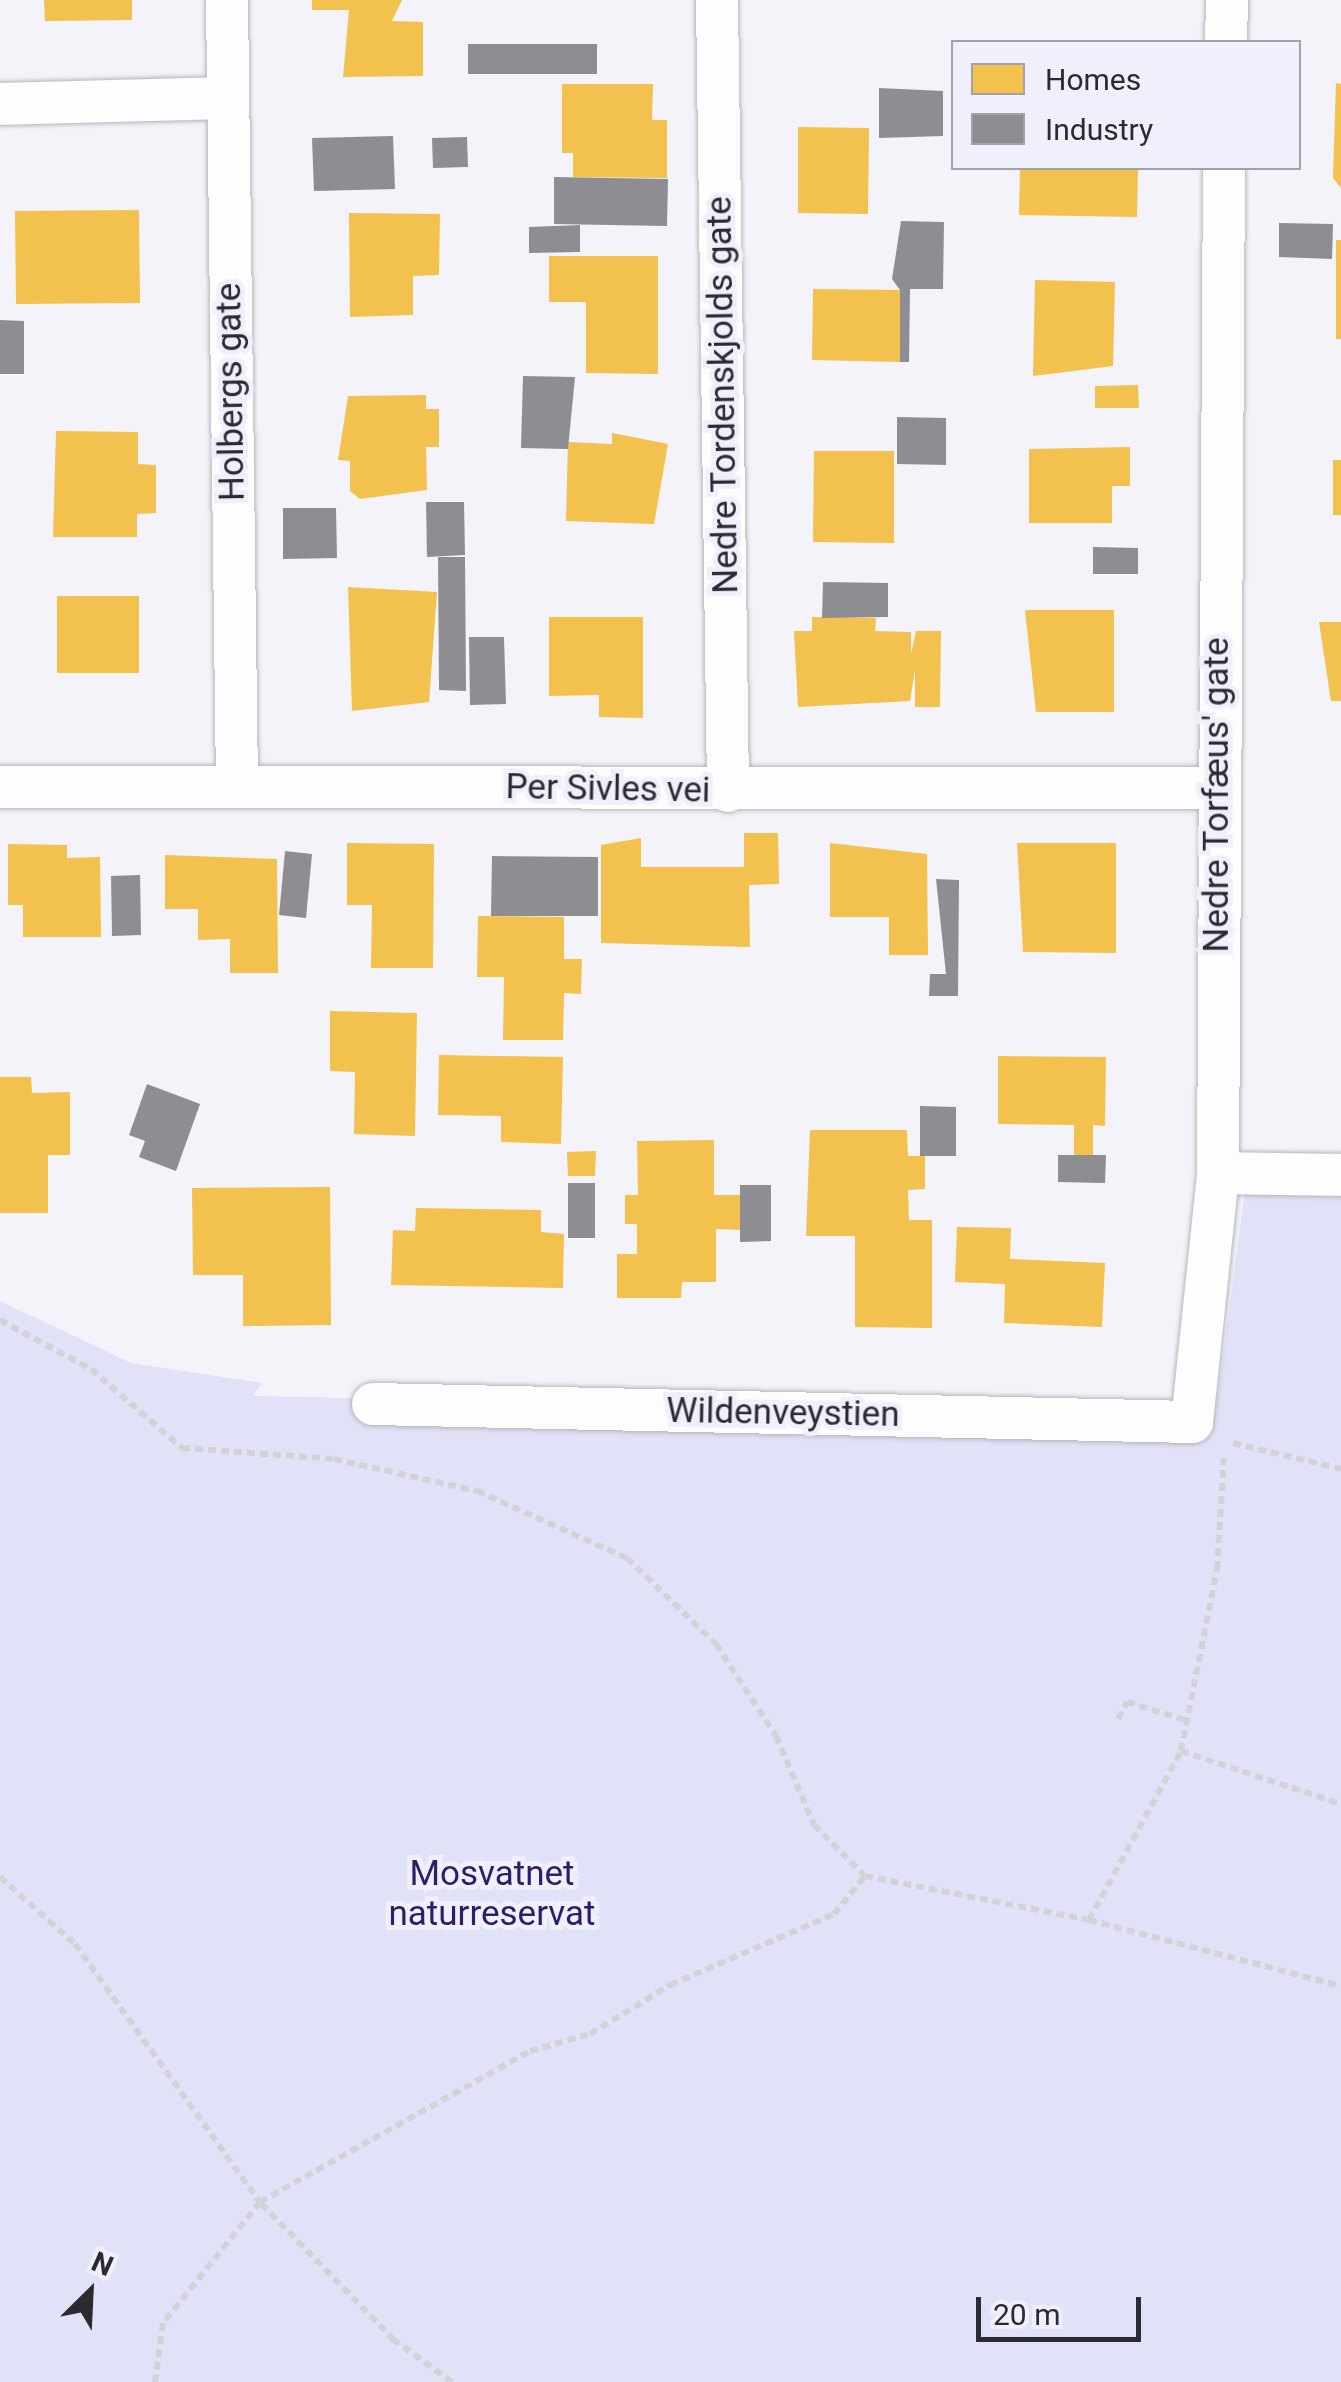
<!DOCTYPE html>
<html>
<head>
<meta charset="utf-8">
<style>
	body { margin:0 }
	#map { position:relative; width:1341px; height:2382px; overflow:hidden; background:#f3f3f9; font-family:Roboto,sans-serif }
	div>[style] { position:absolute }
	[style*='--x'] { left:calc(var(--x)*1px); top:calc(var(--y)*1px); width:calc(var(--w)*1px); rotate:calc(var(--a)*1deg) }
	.green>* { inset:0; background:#e1e1f8 }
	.homes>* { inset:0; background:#f2c14e }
	.industry>* { inset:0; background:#8d8d92 }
	.path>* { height:6px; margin-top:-3px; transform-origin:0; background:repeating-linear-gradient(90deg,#d3d3d6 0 8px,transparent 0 13px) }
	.roads { filter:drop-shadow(0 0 2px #b6b6ba) drop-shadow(0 0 2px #b6b6ba) }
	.minor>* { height:42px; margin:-21px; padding:0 21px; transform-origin:21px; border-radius:21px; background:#fdfdfe }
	span { translate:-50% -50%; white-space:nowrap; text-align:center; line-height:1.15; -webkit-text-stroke:10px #f0f0fc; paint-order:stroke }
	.street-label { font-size:35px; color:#2a2a2f }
	.park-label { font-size:35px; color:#2d1d6b }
	.legend { position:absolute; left:951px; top:40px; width:350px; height:130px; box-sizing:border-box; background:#f0f0fc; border:2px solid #a1a1aa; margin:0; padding:12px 18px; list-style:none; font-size:30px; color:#2a2a2f }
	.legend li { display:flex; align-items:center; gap:20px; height:50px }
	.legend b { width:50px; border:2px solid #a1a1aa }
	.north { position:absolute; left:40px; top:2242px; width:100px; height:100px; -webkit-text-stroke:8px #f0f0fc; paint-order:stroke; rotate:24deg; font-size:28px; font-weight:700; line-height:40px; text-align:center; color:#2a2a2f }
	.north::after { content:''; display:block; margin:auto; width:35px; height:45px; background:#2a2a2f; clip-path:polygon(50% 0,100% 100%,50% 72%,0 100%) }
	.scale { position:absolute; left:976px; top:2297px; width:165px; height:45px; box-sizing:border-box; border:5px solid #2a2a2f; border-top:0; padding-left:12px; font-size:30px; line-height:35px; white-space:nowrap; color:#2a2a2f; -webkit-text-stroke:8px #f0f0fc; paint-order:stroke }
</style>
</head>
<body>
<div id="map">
	<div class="green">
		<div style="clip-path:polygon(1341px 1155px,1341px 2382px,0 2382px,0 1301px,131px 1363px,262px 1383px,253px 1396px,1215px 1417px,1249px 1160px)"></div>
	</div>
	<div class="homes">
		<div style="clip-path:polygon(44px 0,132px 0,132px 20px,45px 21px)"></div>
		<div style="clip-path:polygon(312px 0,402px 0,392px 21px,423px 22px,423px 76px,343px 77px,349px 10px,312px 10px)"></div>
		<div style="clip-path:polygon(1336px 83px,1341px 84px,1341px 188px,1333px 178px)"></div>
		<div style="clip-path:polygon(562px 84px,653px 84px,652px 120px,667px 120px,667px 178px,573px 177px,573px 153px,562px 153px)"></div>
		<div style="clip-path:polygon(798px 127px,869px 128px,868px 214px,798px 213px)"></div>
		<div style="clip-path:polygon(1020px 168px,1138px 168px,1137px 217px,1019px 215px)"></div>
		<div style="clip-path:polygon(139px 210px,140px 303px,16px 304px,15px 211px)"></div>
		<div style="clip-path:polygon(349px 213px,440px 214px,439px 275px,413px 276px,413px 315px,350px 317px)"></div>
		<div style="clip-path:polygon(1336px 240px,1341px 240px,1341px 339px,1336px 339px)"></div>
		<div style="clip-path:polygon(549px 256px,658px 256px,658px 374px,586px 373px,586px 302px,549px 302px)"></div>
		<div style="clip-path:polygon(1035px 280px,1115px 282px,1113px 366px,1033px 376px)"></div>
		<div style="clip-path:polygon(813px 289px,900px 290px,900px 362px,812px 360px)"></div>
		<div style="clip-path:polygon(1138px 385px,1139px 408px,1095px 408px,1095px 386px)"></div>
		<div style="clip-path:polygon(426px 395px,426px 409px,439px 409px,439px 447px,426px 447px,427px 490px,360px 499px,350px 491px,350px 461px,338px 460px,348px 396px)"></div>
		<div style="clip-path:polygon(56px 431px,138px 432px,138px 464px,156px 465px,156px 513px,137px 514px,137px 537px,53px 537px)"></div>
		<div style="clip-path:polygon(612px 433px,668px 444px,654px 524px,566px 521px,568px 442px,612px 444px)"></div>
		<div style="clip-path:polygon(1130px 447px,1130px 486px,1112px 486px,1112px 523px,1029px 523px,1029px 449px)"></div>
		<div style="clip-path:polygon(814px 451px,894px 451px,894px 543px,813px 542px)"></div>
		<div style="clip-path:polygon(1333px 460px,1341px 460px,1341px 515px,1333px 515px)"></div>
		<div style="clip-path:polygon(348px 587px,437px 592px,429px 702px,352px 711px)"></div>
		<div style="clip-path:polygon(57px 596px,139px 596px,139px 673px,57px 673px)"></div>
		<div style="clip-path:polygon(1025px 610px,1114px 610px,1114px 712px,1036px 712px)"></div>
		<div style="clip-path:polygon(549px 617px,643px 617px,643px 718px,599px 717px,599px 695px,549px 696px)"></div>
		<div style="clip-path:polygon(812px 617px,876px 618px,875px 631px,911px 632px,911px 654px,916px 631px,941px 631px,940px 707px,915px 707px,915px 669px,910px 701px,798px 707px,794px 631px,812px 631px)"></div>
		<div style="clip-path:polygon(1319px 622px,1341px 622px,1341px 701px,1331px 701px)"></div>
		<div style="clip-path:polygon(744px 833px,778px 833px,779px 884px,749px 885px,750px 947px,601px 943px,601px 845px,641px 838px,641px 867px,744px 867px)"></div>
		<div style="clip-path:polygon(347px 843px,434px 844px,433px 968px,371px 968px,372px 905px,347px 905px)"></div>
		<div style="clip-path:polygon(830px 843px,927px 854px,928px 955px,889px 955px,889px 917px,830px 917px)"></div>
		<div style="clip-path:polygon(1017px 843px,1116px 843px,1116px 953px,1023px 952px)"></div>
		<div style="clip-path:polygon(8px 844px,67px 845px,67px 858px,100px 857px,101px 937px,23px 937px,23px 905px,8px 905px)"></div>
		<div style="clip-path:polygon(165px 855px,277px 859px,278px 973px,230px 973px,230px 939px,198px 940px,198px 909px,165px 909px)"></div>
		<div style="clip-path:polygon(478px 916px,564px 917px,564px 959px,582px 959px,581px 994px,564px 993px,563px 1040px,503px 1040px,504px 977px,477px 977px)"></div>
		<div style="clip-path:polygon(330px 1011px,417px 1013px,415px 1136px,354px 1134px,355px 1072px,330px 1071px)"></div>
		<div style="clip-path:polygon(439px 1055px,563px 1057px,561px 1144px,501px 1142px,501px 1116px,438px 1115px)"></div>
		<div style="clip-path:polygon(998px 1056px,1106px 1057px,1105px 1126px,1093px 1125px,1093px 1155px,1074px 1155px,1074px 1125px,998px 1124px)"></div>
		<div style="clip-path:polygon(0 1077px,31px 1077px,32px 1093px,70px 1092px,70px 1155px,48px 1155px,48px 1213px,0 1213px)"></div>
		<div style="clip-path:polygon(810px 1130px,907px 1130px,908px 1156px,925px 1156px,925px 1189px,908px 1190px,909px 1220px,932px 1220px,932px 1328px,855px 1327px,855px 1236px,806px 1236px)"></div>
		<div style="clip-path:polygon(714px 1140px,714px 1195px,743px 1195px,742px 1230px,716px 1229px,716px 1282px,682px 1282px,681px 1298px,617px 1298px,617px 1254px,637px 1254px,637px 1224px,625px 1224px,625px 1195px,638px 1195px,637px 1141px)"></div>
		<div style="clip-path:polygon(596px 1151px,595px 1176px,568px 1176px,567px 1152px)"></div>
		<div style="clip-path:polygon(330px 1187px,331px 1325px,243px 1326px,243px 1275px,193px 1275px,192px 1188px)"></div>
		<div style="clip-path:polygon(416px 1208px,541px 1210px,541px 1232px,564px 1234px,563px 1288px,391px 1285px,393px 1230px,415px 1231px)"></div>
		<div style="clip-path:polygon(957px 1227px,1011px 1228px,1010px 1259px,1105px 1263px,1102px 1327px,1004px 1323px,1005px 1284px,955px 1282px)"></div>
	</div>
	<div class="industry">
		<div style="clip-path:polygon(468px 44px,597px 44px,597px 74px,468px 74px)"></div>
		<div style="clip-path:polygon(879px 88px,943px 91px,943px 136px,879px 138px)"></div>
		<div style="clip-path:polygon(393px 136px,395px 189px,314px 191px,312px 138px)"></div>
		<div style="clip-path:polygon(467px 137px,468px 167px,433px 168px,432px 138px)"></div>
		<div style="clip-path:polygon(554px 177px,668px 179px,667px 226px,554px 224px)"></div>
		<div style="clip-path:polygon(901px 221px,944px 222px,943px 289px,910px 289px,909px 362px,900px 362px,900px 290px,892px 279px)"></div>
		<div style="clip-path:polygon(1279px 223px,1333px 224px,1332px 259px,1279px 257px)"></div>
		<div style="clip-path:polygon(580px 225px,580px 252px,529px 253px,529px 227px)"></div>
		<div style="clip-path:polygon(0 320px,24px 321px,24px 374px,0 374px)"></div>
		<div style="clip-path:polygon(523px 376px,575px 377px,568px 449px,521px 448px)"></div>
		<div style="clip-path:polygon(897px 417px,946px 418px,946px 465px,897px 464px)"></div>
		<div style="clip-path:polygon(426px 502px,464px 502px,465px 555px,427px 557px)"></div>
		<div style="clip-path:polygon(283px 508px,336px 508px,337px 558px,283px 559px)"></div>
		<div style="clip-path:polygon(1093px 547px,1138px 548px,1138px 574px,1093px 574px)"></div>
		<div style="clip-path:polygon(438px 557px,465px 557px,466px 691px,439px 690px)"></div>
		<div style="clip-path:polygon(823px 582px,888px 583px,888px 617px,822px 618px)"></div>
		<div style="clip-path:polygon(469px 637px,504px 637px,506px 704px,470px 705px)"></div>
		<div style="clip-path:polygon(285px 851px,312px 854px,306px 918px,279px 915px)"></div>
		<div style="clip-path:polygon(492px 856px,598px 857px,598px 916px,491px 916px)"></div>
		<div style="clip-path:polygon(140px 875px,141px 935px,112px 936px,111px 876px)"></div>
		<div style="clip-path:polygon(936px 879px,959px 880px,958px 996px,929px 996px,930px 974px,946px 974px)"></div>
		<div style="clip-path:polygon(147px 1084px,200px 1104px,176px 1171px,139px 1157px,145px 1141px,129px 1135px)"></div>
		<div style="clip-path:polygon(920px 1106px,956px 1107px,956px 1156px,920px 1156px)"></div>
		<div style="clip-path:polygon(1058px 1155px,1106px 1155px,1105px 1183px,1058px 1182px)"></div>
		<div style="clip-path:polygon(568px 1183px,595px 1183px,595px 1238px,568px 1238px)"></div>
		<div style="clip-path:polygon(740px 1185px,771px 1185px,771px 1241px,740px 1242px)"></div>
	</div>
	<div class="path">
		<div style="--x:0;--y:1320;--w:103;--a:28.3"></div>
		<div style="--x:91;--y:1369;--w:121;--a:41"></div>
		<div style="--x:182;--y:1448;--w:152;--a:4.1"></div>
		<div style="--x:334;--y:1459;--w:147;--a:12.6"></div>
		<div style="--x:477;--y:1491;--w:164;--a:24.1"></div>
		<div style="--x:627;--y:1558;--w:124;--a:44"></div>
		<div style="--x:716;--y:1644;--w:110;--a:56.9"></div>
		<div style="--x:776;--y:1736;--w:97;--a:66.9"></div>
		<div style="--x:814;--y:1825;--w:72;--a:45"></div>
		<div style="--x:865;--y:1876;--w:228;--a:11.1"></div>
		<div style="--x:1089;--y:1920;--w:260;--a:14.7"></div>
		<div style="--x:1233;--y:1443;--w:111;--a:13.5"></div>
		<div style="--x:1118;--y:1719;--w:19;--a:-62"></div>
		<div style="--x:1127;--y:1702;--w:61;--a:17.2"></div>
		<div style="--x:1181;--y:1751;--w:169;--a:18.3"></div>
		<div style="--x:0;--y:1877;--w:101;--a:41.8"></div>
		<div style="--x:75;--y:1944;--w:317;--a:54.4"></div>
		<div style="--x:260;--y:2202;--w:155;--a:128.7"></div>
		<div style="--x:163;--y:2323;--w:60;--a:97.7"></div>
		<div style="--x:1089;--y:1920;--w:192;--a:-61.4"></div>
		<div style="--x:1181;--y:1751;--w:186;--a:-78.8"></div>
		<div style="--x:1217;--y:1569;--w:111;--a:-86.4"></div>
		<div style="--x:452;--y:2382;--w:72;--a:-144.1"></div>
		<div style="--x:394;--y:2340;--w:192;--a:-134.2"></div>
		<div style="--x:260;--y:2202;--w:309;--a:-29.2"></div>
		<div style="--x:530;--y:2051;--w:62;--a:-15.8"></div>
		<div style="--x:590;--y:2034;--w:94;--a:-31.5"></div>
		<div style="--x:670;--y:1985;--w:179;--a:-23.4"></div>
		<div style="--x:834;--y:1914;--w:49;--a:-50.8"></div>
	</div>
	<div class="roads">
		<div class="minor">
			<div style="--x:227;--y:0;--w:783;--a:89.27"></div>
			<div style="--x:717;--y:0;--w:791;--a:89.2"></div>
			<div style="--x:1226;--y:42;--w:42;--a:-88.6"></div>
			<div style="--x:0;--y:104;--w:226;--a:-1.5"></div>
			<div style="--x:0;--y:787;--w:1216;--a:0.05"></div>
			<div style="--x:1218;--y:1173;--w:123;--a:0.9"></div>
			<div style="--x:373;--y:1404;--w:819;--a:1.26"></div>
			<div style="--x:1192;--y:1422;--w:250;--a:-84"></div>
			<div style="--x:1218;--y:1173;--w:1005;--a:-89.66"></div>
		</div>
	</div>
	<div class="street-label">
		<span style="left:231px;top:392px;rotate:-91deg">Holbergs gate</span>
		<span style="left:723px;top:395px;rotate:-91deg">Nedre Tordenskjolds gate</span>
		<span style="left:608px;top:789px;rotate:1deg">Per Sivles vei</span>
		<span style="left:1217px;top:795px;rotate:-90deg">Nedre Torfæus' gate</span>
		<span style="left:783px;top:1413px;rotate:1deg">Wildenveystien</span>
	</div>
	<div class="park-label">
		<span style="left:492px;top:1894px">Mosvatnet<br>naturreservat</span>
	</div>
	<ul class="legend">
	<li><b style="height:28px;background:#f2c14e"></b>Homes</li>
	<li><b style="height:28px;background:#8d8d92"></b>Industry</li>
	</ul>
	<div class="north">N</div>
	<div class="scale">20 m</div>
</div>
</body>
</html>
